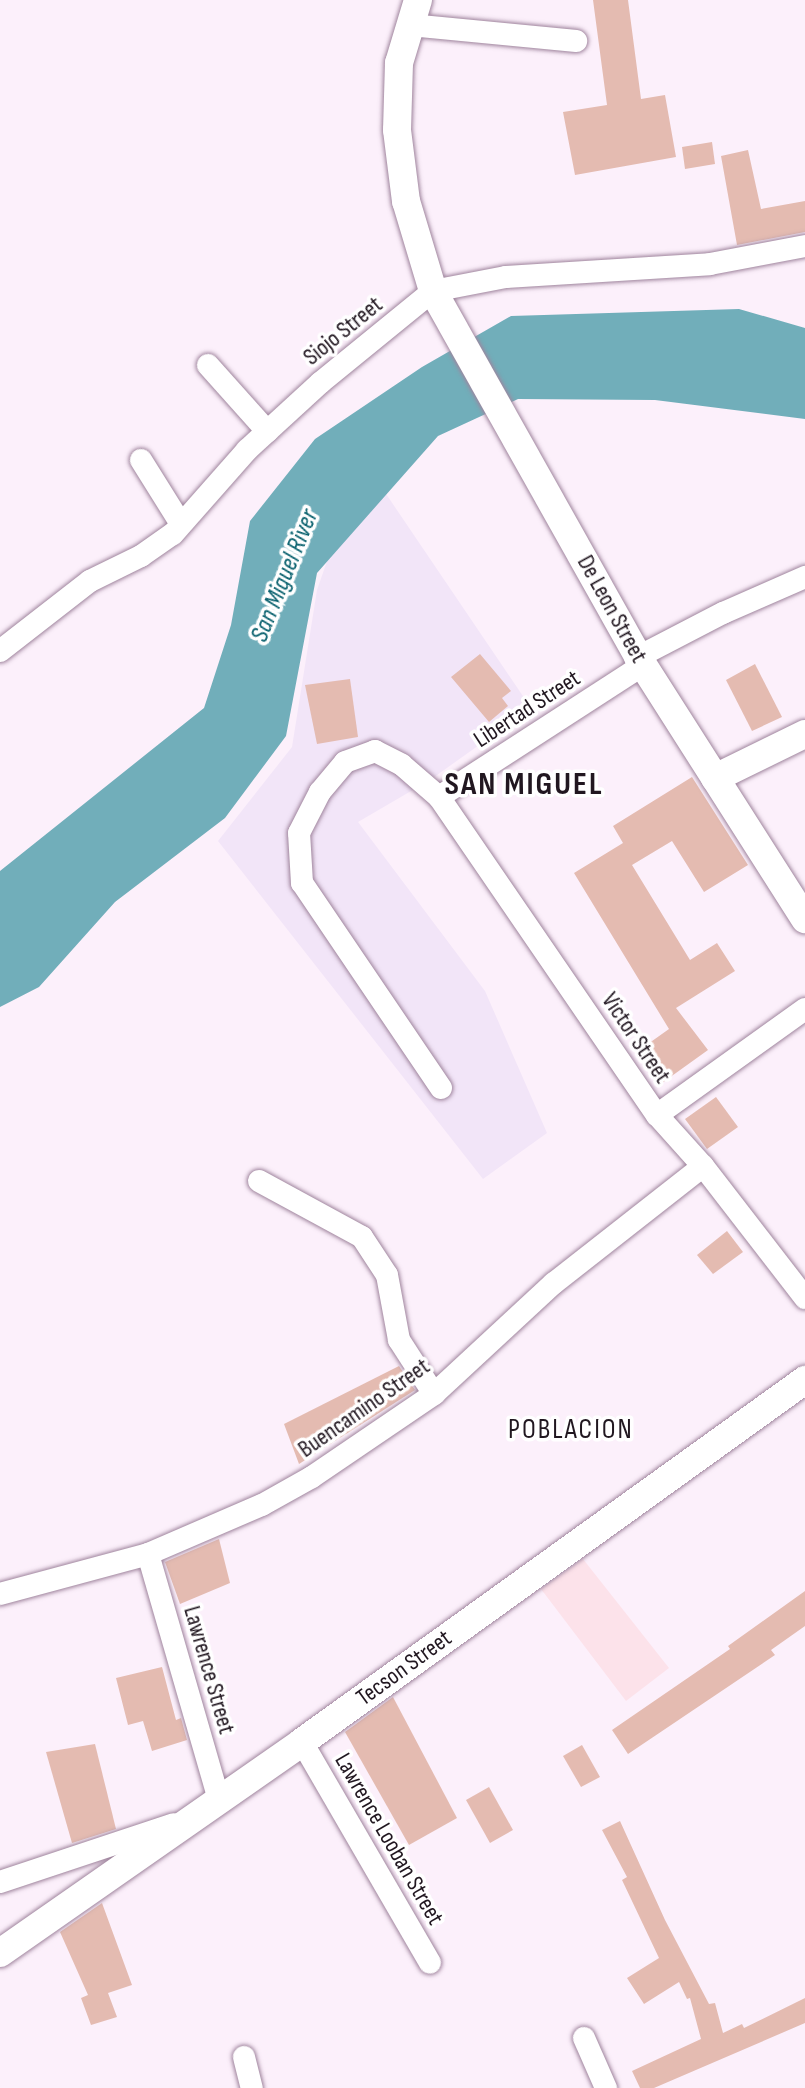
<!DOCTYPE html>
<html>
<head>
<meta charset="utf-8">
<style>
	body { margin:0 }
	#map { position:relative; width:805px; height:2088px; overflow:hidden; background:#fcf0fb; font-family:"Sofia Sans Condensed",sans-serif }
	div>[style] { position:absolute }
	[style*='--x'] { left:calc(var(--x)*1px); top:calc(var(--y)*1px); width:calc(var(--w)*1px); rotate:calc(var(--a)*1deg) }
	.commercial>* { inset:0; background:#f2e5f8 }
	.medical>* { inset:0; background:#fce2ea }
	.water>* { inset:0; background:#71aeba }
	.building>* { inset:0; background:#e4bbb1 }
	.roads { filter:drop-shadow(0 0 2px #9f849d) drop-shadow(0 0 2px #9f849d) }
	.minor>* { height:22px; margin:-11px; padding:0 11px; transform-origin:11px; border-radius:11px; background:#fff }
	.major>* { height:28px; margin:-14px; padding:0 14px; transform-origin:14px; border-radius:14px; background:#fff }
	span { translate:-50% -50%; white-space:nowrap; text-align:center; line-height:1.15; -webkit-text-stroke:7px #fff; paint-order:stroke }
	.street-label { font-size:24px; color:#211720 }
	.water-label { font-size:26px; color:#09616e; font-style:italic }
	.quarter-label { font-size:28px; color:#211720; letter-spacing:2px }
	.district-label { font-size:32px; color:#211720; font-weight:700; letter-spacing:2px }
</style>
</head>
<body>
<div id="map">
	<div class="commercial">
		<div style="clip-path:polygon(380px 485px,531px 708px,430px 780px,358px 822px,485px 991px,547px 1133px,483px 1179px,218px 841px,292px 747px,317px 590px,333px 544px)"></div>
	</div>
	<div class="medical">
		<div style="clip-path:polygon(583px 1559px,669px 1668px,626px 1701px,541px 1589px)"></div>
	</div>
	<div class="water">
		<div style="clip-path:polygon(739px 309px,805px 328px,805px 419px,655px 400px,518px 399px,438px 436px,317px 573px,286px 736px,225px 818px,115px 902px,39px 987px,0 1007px,0 871px,204px 708px,231px 625px,250px 521px,315px 439px,422px 367px,511px 316px)"></div>
	</div>
	<div class="building">
		<div style="clip-path:polygon(593px 0,628px 0,641px 99px,665px 95px,676px 157px,575px 175px,563px 112px,607px 105px)"></div>
		<div style="clip-path:polygon(712px 142px,715px 164px,685px 169px,682px 147px)"></div>
		<div style="clip-path:polygon(748px 150px,761px 209px,805px 201px,805px 232px,737px 245px,721px 156px)"></div>
		<div style="clip-path:polygon(480px 654px,511px 691px,502px 698px,508px 706px,489px 722px,451px 677px)"></div>
		<div style="clip-path:polygon(755px 664px,782px 717px,752px 731px,726px 680px)"></div>
		<div style="clip-path:polygon(350px 679px,358px 737px,317px 744px,305px 685px)"></div>
		<div style="clip-path:polygon(692px 777px,748px 865px,704px 892px,672px 841px,632px 865px,690px 960px,717px 943px,735px 971px,676px 1008px,708px 1050px,662px 1083px,638px 1051px,669px 1029px,574px 873px,623px 843px,613px 826px)"></div>
		<div style="clip-path:polygon(716px 1097px,738px 1127px,707px 1149px,685px 1119px)"></div>
		<div style="clip-path:polygon(727px 1231px,743px 1252px,713px 1274px,697px 1255px)"></div>
		<div style="clip-path:polygon(399px 1366px,415px 1390px,299px 1464px,284px 1424px)"></div>
		<div style="clip-path:polygon(219px 1539px,230px 1583px,180px 1604px,165px 1562px)"></div>
		<div style="clip-path:polygon(805px 1591px,805px 1626px,771px 1650px,775px 1655px,628px 1754px,612px 1730px,730px 1649px,728px 1646px)"></div>
		<div style="clip-path:polygon(162px 1667px,176px 1720px,181px 1718px,187px 1740px,152px 1751px,143px 1721px,128px 1725px,116px 1678px)"></div>
		<div style="clip-path:polygon(393px 1697px,457px 1818px,409px 1845px,345px 1732px)"></div>
		<div style="clip-path:polygon(95px 1744px,116px 1829px,72px 1843px,46px 1752px)"></div>
		<div style="clip-path:polygon(582px 1745px,600px 1777px,581px 1787px,563px 1756px)"></div>
		<div style="clip-path:polygon(489px 1787px,513px 1830px,490px 1843px,466px 1800px)"></div>
		<div style="clip-path:polygon(620px 1821px,665px 1920px,709px 2004px,715px 2003px,723px 2033px,742px 2024px,744px 2028px,805px 1998px,805px 2023px,654px 2088px,640px 2088px,632px 2071px,701px 2039px,690px 1998px,687px 1999px,679px 1982px,644px 2004px,627px 1978px,659px 1958px,622px 1880px,627px 1877px,602px 1830px)"></div>
		<div style="clip-path:polygon(102px 1903px,132px 1985px,108px 1993px,117px 2017px,91px 2025px,81px 1998px,88px 1995px,60px 1932px)"></div>
	</div>
	<div class="roads">
		<div class="minor">
			<div style="--x:410;--y:25;--w:167;--a:5.5"></div>
			<div style="--x:208;--y:365;--w:89;--a:48.2"></div>
			<div style="--x:141;--y:460;--w:75;--a:58"></div>
			<div style="--x:0;--y:651;--w:114;--a:-37.9"></div>
			<div style="--x:90;--y:581;--w:57;--a:-26.1"></div>
			<div style="--x:141;--y:556;--w:39;--a:-35"></div>
			<div style="--x:173;--y:534;--w:112;--a:-48.6"></div>
			<div style="--x:247;--y:450;--w:99;--a:-42.5"></div>
			<div style="--x:320;--y:383;--w:146;--a:-39.2"></div>
			<div style="--x:433;--y:291;--w:74;--a:-10.9"></div>
			<div style="--x:506;--y:277;--w:204;--a:-3.6"></div>
			<div style="--x:710;--y:264;--w:97;--a:-10.7"></div>
			<div style="--x:638;--y:657;--w:96;--a:-27.4"></div>
			<div style="--x:723;--y:613;--w:90;--a:-23.7"></div>
			<div style="--x:439;--y:797;--w:243;--a:-32.9"></div>
			<div style="--x:441;--y:1088;--w:248;--a:-124.1"></div>
			<div style="--x:302;--y:883;--w:50;--a:-93.4"></div>
			<div style="--x:299;--y:833;--w:46;--a:-62.9"></div>
			<div style="--x:320;--y:792;--w:39;--a:-50"></div>
			<div style="--x:345;--y:762;--w:32;--a:-20"></div>
			<div style="--x:375;--y:751;--w:30;--a:27"></div>
			<div style="--x:402;--y:765;--w:49;--a:40.9"></div>
			<div style="--x:439;--y:797;--w:386;--a:55.6"></div>
			<div style="--x:657;--y:1115;--w:69;--a:48"></div>
			<div style="--x:703;--y:1166;--w:167;--a:52.3"></div>
			<div style="--x:657;--y:1115;--w:182;--a:-35.6"></div>
			<div style="--x:259;--y:1181;--w:117;--a:28.5"></div>
			<div style="--x:362;--y:1237;--w:45;--a:56.7"></div>
			<div style="--x:387;--y:1275;--w:66;--a:79.5"></div>
			<div style="--x:399;--y:1340;--w:64;--a:57.1"></div>
			<div style="--x:148;--y:1554;--w:256;--a:73.9"></div>
			<div style="--x:0;--y:1594;--w:153;--a:-15.1"></div>
			<div style="--x:148;--y:1554;--w:124;--a:-23.3"></div>
			<div style="--x:262;--y:1505;--w:57;--a:-29.2"></div>
			<div style="--x:312;--y:1477;--w:148;--a:-34.2"></div>
			<div style="--x:434;--y:1394;--w:163;--a:-42.8"></div>
			<div style="--x:554;--y:1283;--w:189;--a:-38.1"></div>
			<div style="--x:302;--y:1742;--w:255;--a:59.9"></div>
			<div style="--x:0;--y:1882;--w:183;--a:-18.4"></div>
			<div style="--x:584;--y:2038;--w:55;--a:66.3"></div>
			<div style="--x:244;--y:2057;--w:32;--a:76"></div>
		</div>
		<div class="major">
			<div style="--x:418;--y:0;--w:66;--a:106.8"></div>
			<div style="--x:399;--y:63;--w:67;--a:91.7"></div>
			<div style="--x:397;--y:130;--w:72;--a:82.8"></div>
			<div style="--x:406;--y:201;--w:94;--a:73.3"></div>
			<div style="--x:433;--y:291;--w:420;--a:60.7"></div>
			<div style="--x:638;--y:657;--w:311;--a:57.5"></div>
			<div style="--x:715;--y:778;--w:100;--a:-26.1"></div>
			<div style="--x:0;--y:1953;--w:368;--a:-34.9"></div>
			<div style="--x:302;--y:1742;--w:620;--a:-35.74"></div>
		</div>
	</div>
	<div class="street-label">
		<span style="left:343px;top:331px;rotate:-39deg">Siojo Street</span>
		<span style="left:612px;top:609px;rotate:61deg">De Leon Street</span>
		<span style="left:527px;top:709px;rotate:-33deg">Libertad Street</span>
		<span style="left:636px;top:1038px;rotate:56deg">Victor Street</span>
		<span style="left:364px;top:1408px;rotate:-35deg">Buencamino Street</span>
		<span style="left:404px;top:1668px;rotate:-36deg">Tecson Street</span>
		<span style="left:209px;top:1670px;rotate:74deg">Lawrence Street</span>
		<span style="left:389px;top:1839px;rotate:60deg">Lawrence Looban Street</span>
	</div>
	<div class="water-label">
		<span style="left:285px;top:576px;rotate:-68deg">San Miguel River</span>
	</div>
	<div class="quarter-label">
		<span style="left:571px;top:1430px">POBLACION</span>
	</div>
	<div class="district-label">
		<span style="left:524px;top:785px">SAN MIGUEL</span>
	</div>
</div>
</body>
</html>
